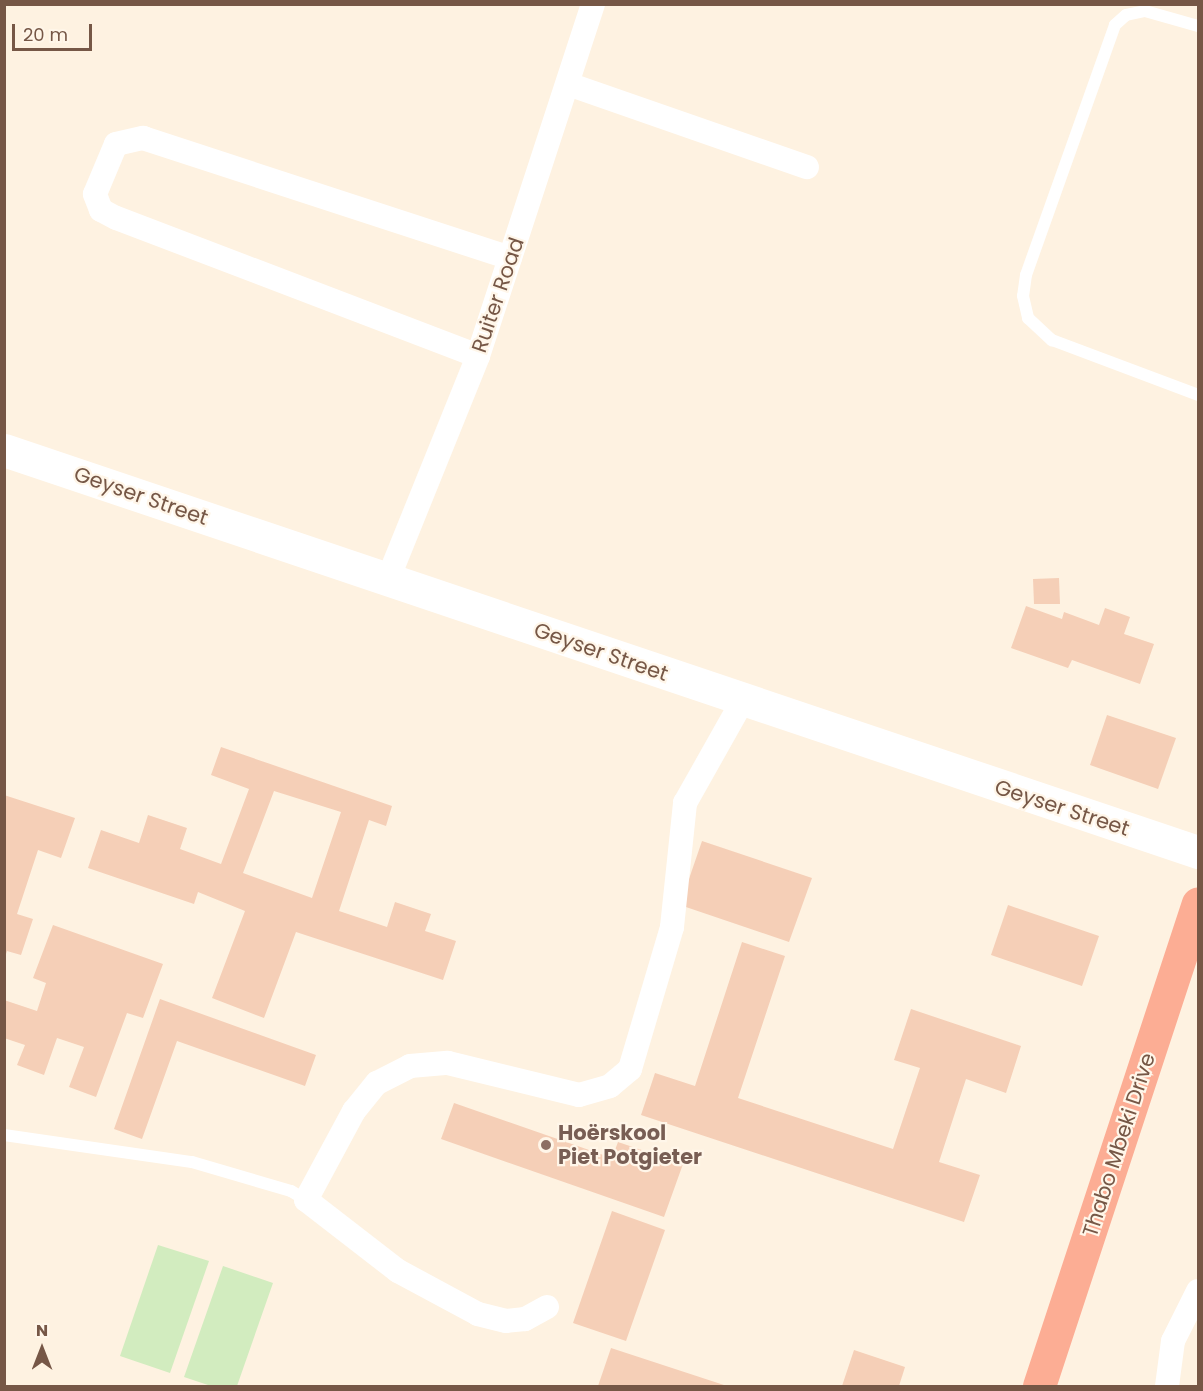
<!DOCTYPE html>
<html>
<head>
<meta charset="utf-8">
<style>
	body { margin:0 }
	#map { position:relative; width:1203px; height:1391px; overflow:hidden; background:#fef2e1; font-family:Poppins,sans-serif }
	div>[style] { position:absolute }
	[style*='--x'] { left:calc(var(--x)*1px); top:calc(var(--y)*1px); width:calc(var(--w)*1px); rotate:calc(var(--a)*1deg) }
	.green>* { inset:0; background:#d2ecbf }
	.building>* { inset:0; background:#f5cfb7 }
	.lane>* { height:12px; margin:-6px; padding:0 6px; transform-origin:6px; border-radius:6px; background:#fff }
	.street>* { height:24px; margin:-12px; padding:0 12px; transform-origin:12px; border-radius:12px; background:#fff }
	.secondary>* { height:33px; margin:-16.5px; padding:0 16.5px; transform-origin:16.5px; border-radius:16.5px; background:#fff }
	.highway>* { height:33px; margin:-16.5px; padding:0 16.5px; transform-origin:16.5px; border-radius:16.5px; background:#fcad94 }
	.dots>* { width:16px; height:16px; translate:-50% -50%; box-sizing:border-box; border:3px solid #fff6e9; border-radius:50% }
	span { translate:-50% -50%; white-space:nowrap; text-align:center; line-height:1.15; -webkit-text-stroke:4.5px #fff6e9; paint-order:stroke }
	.street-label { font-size:21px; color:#765746 }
	.education-label { font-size:21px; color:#785e54; font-weight:700 }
	.left { translate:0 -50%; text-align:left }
	.frame { position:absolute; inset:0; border:6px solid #765746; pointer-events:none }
	.north { position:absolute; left:12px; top:1319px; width:60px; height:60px; -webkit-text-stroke:4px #fff6e9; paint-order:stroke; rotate:0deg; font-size:16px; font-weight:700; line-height:24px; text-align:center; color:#765746 }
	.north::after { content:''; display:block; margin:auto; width:21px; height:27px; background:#765746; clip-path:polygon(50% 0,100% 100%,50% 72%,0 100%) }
	.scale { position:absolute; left:12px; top:24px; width:80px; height:27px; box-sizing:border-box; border:3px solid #765746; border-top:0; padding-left:8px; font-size:18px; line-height:21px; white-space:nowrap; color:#765746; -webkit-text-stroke:4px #fff6e9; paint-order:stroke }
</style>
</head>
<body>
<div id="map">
	<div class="green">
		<div style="clip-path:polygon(158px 1245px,209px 1261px,170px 1373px,120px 1356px)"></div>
		<div style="clip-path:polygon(223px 1266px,273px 1283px,237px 1386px,211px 1386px,184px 1377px)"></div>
	</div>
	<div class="building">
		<div style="clip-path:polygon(1059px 578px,1060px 604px,1034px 604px,1033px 579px)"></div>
		<div style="clip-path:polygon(1026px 606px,1062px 619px,1064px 612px,1099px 625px,1105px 608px,1130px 617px,1124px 634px,1154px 644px,1140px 684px,1072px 660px,1068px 668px,1011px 648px)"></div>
		<div style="clip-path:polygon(1107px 715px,1176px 738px,1158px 789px,1090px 765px)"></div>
		<div style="clip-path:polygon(evenodd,221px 747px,392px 806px,386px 826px,369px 820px,339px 911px,387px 927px,395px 902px,431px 914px,425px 931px,456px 941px,443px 980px,296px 932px,264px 1018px,212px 998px,245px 911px,198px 892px,194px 904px,88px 868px,101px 830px,139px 843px,148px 815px,187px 828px,180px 849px,221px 864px,249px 789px,211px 775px,221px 747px,274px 791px,341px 812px,312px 898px,243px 873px,274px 791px)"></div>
		<div style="clip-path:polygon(4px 795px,75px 818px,61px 858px,38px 850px,17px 914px,33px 919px,21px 955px,7px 951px,5px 957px)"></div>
		<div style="clip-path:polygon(702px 841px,812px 878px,789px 942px,680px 905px)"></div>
		<div style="clip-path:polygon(1008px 905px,1099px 936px,1082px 986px,991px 955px)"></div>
		<div style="clip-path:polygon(53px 925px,163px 964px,143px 1018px,127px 1013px,96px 1097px,69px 1087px,84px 1047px,57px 1038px,44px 1075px,17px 1065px,25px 1045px,4px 1038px,4px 1000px,37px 1011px,46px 983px,33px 978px)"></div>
		<div style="clip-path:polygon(742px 942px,785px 956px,738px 1098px,893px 1149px,920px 1068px,894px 1060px,911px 1009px,1021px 1046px,1006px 1093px,966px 1079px,939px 1162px,980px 1175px,964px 1222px,641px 1115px,655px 1073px,695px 1086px)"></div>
		<div style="clip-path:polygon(160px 999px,316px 1055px,305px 1086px,177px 1041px,142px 1139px,114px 1129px)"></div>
		<div style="clip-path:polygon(454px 1103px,612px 1158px,618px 1142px,683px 1164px,664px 1217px,441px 1139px)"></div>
		<div style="clip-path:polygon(612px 1211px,665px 1230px,626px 1341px,573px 1323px)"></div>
		<div style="clip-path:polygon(611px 1348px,727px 1386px,598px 1386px)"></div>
		<div style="clip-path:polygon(854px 1350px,905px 1367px,899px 1386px,842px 1386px)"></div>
	</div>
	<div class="lane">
		<div style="--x:1198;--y:26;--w:55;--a:-164.2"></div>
		<div style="--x:1145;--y:11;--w:19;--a:168"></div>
		<div style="--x:1126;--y:15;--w:15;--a:138"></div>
		<div style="--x:1115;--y:25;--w:265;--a:109.6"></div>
		<div style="--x:1026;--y:275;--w:21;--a:98"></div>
		<div style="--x:1023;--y:296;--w:23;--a:77"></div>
		<div style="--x:1028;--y:318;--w:33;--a:43"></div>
		<div style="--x:1052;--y:340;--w:156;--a:20.6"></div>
		<div style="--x:4;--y:1135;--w:190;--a:8.2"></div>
		<div style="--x:192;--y:1162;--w:103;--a:16.3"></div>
		<div style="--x:291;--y:1191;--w:17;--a:31"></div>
	</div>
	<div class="street">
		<div style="--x:568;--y:84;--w:253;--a:19.2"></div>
		<div style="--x:478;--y:356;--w:387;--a:-159.1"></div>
		<div style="--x:116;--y:218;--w:17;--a:-152"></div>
		<div style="--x:101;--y:210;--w:17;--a:-111"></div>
		<div style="--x:95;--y:194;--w:54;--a:-67.2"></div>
		<div style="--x:116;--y:144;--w:28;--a:-13"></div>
		<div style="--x:143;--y:138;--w:386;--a:18.1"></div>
		<div style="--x:388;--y:579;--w:240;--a:-68"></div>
		<div style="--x:478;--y:356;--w:370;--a:-71.9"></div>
		<div style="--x:547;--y:1307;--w:25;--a:151"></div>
		<div style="--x:525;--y:1319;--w:19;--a:174"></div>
		<div style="--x:506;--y:1321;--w:29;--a:-166"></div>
		<div style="--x:478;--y:1314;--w:91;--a:-151.7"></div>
		<div style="--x:398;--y:1271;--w:116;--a:-142.3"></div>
		<div style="--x:306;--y:1200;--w:101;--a:-61.7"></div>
		<div style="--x:354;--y:1111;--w:36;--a:-51"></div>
		<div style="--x:377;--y:1083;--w:37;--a:-27"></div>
		<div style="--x:410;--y:1066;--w:38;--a:-5"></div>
		<div style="--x:448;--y:1063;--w:135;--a:13.7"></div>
		<div style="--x:579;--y:1095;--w:32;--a:-16"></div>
		<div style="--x:610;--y:1086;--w:26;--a:-40"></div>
		<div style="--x:630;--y:1069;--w:148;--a:-73.5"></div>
		<div style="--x:672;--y:927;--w:125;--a:-84"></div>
		<div style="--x:685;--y:803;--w:118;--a:-60.6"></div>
		<div style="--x:1167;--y:1386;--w:45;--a:-82.4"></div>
		<div style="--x:1173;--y:1341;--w:56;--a:-63.4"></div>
	</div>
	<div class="secondary">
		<div style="--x:4;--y:450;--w:1260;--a:18.61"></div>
	</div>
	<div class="highway">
		<div style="--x:1039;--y:1386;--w:508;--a:-71.78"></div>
	</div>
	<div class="dots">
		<div style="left:546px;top:1145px;background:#8d6e63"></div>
	</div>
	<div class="street-label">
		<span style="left:498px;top:295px;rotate:-71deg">Ruiter Road</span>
		<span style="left:141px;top:496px;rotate:19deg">Geyser Street</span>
		<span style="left:601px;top:652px;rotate:19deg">Geyser Street</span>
		<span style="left:1062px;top:808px;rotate:18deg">Geyser Street</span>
		<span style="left:1119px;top:1145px;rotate:-72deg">Thabo Mbeki Drive</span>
	</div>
	<div class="education-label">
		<span class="left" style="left:558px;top:1145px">Hoërskool<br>Piet Potgieter</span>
	</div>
	<div class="frame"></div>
	<div class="north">N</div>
	<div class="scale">20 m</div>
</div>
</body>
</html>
